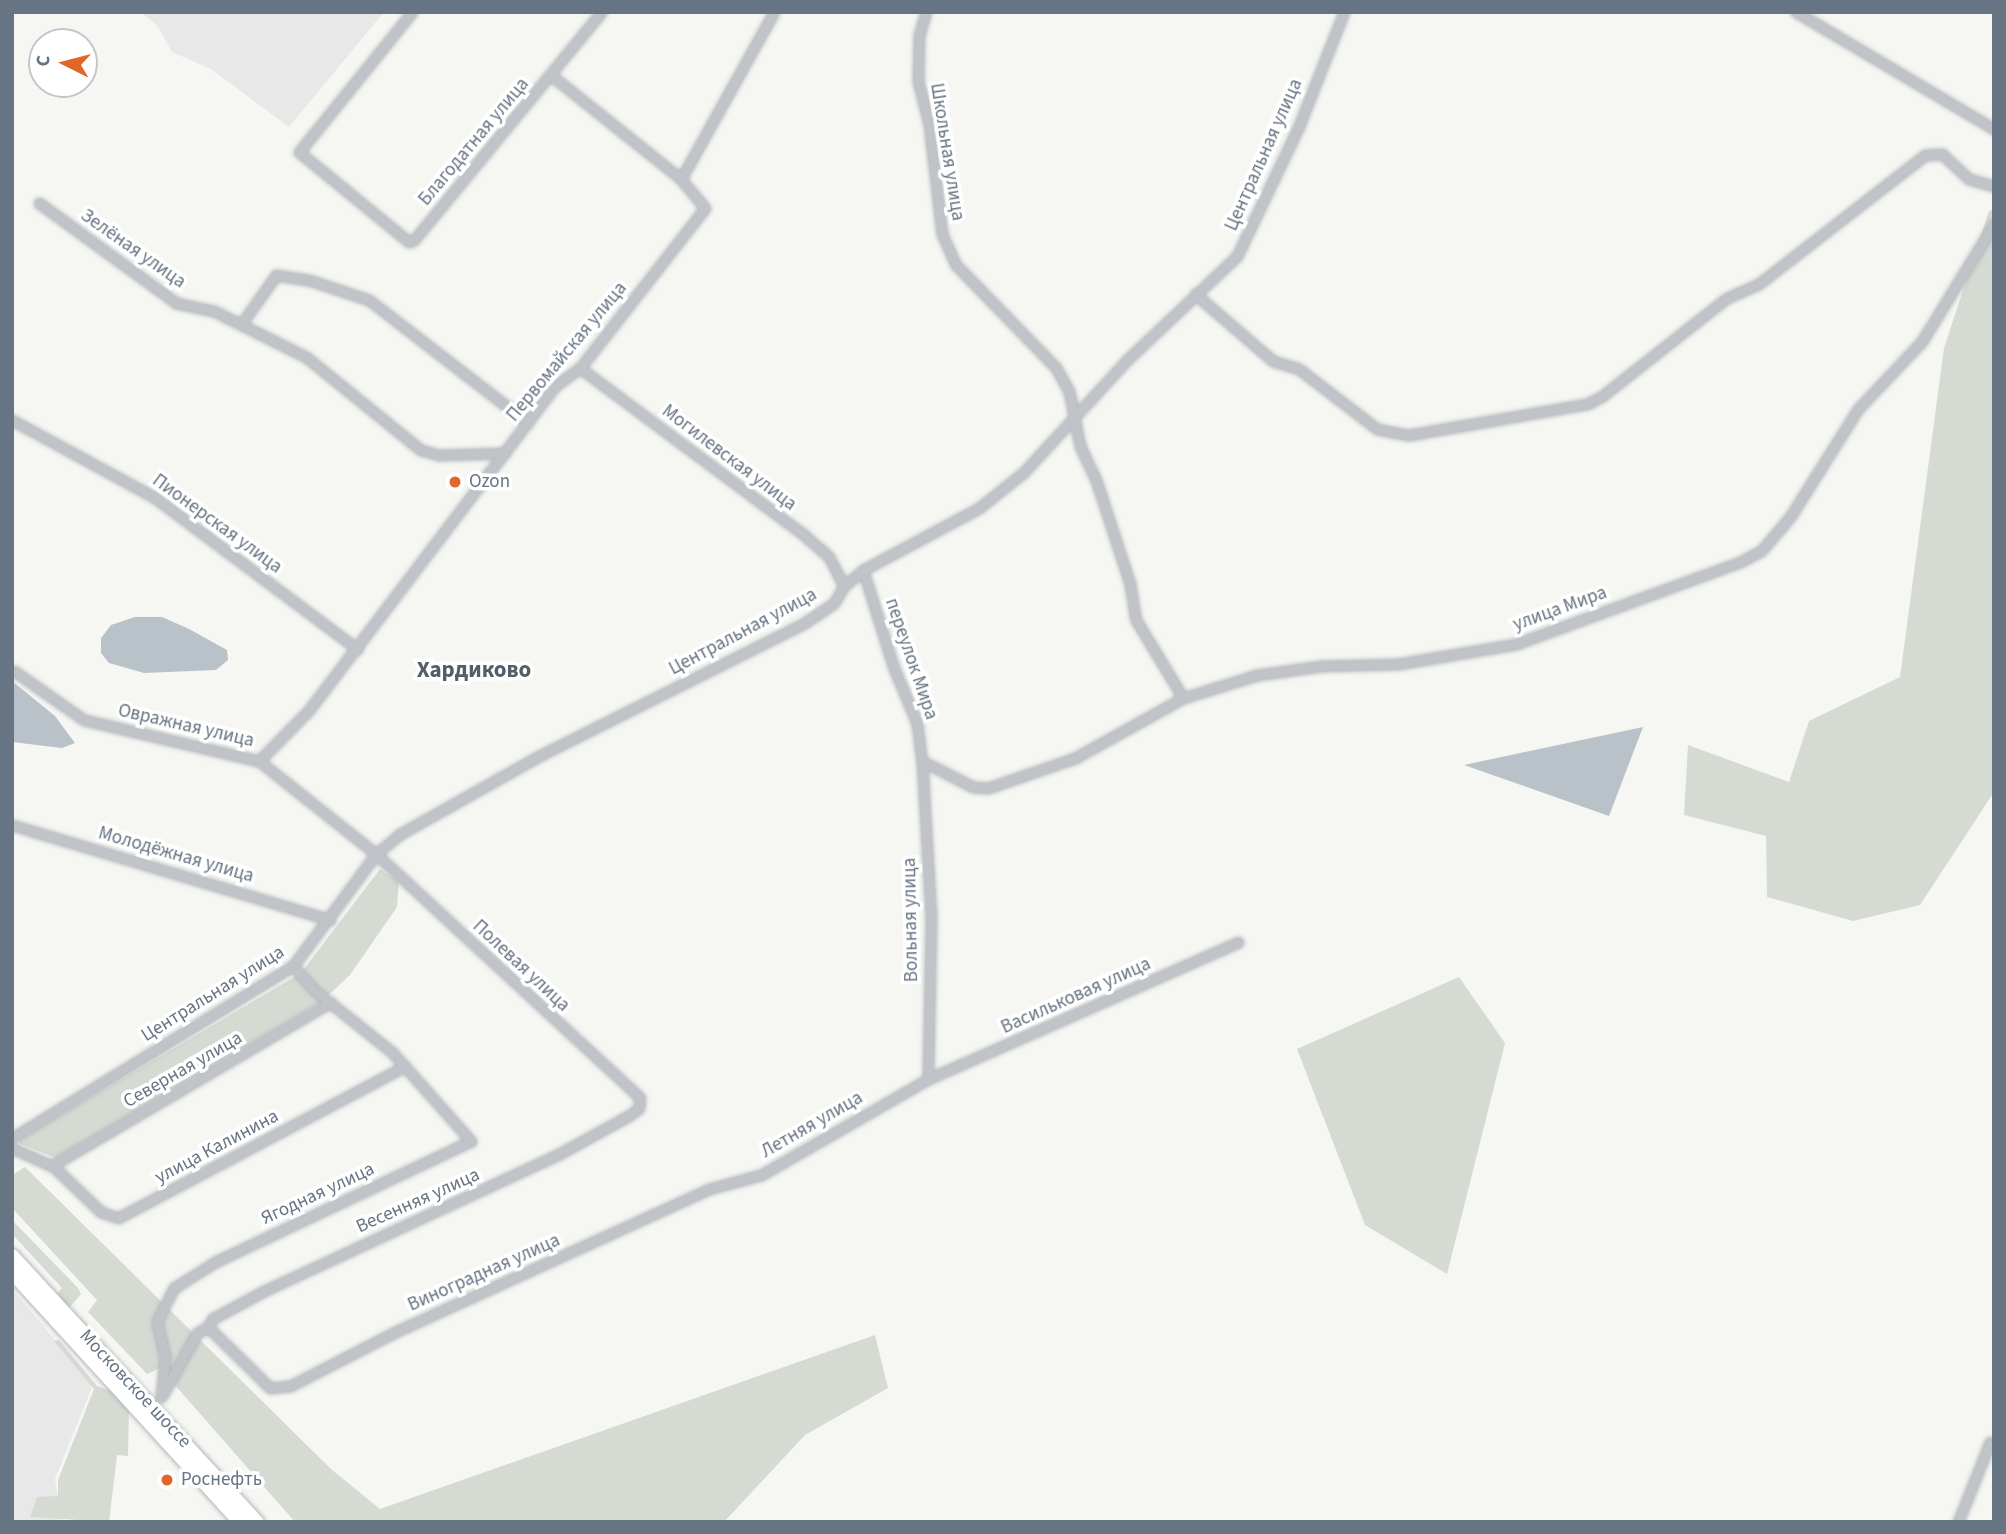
<!DOCTYPE html>
<html>
<head>
<meta charset="utf-8">
<style>
	body { margin:0 }
	#map { position:relative; width:2006px; height:1534px; overflow:hidden; background:#f6f7f3; font-family:"Source Sans 3",sans-serif }
	div>[style] { position:absolute }
	[style*='--x'] { left:calc(var(--x)*1px); top:calc(var(--y)*1px); width:calc(var(--w)*1px); rotate:calc(var(--a)*1deg) }
	.built>* { inset:0; background:#e7e8e7 }
	.green>* { inset:0; background:#d5dbd3 }
	.water>* { inset:0; background:#b8c2c8 }
	.roads { filter:drop-shadow(0 0 2px #b3b7bb) drop-shadow(0 0 2px #b3b7bb) }
	.minor>* { height:9px; margin:-4.5px; padding:0 4.5px; transform-origin:4.5px; border-radius:4.5px; background:#c0c3c7 }
	.primary>* { height:14px; margin:-7px; padding:0 7px; transform-origin:7px; border-radius:7px; background:#fff }
	.dots>* { width:19px; height:19px; translate:-50% -50%; box-sizing:border-box; border:4px solid #fff; border-radius:50% }
	span { translate:-50% -50%; white-space:nowrap; text-align:center; line-height:1.15; -webkit-text-stroke:7px #fff; paint-order:stroke }
	.street-label { font-size:19px; color:#667484 }
	.poi-label { font-size:19px; color:#667484 }
	.left { translate:0 -50%; text-align:left }
	.quarter-label { font-size:23px; color:#545e69; font-weight:700 }
	.frame { position:absolute; inset:0; border:14px solid #667484; pointer-events:none }
	.north { position:absolute; left:28px; top:28px; width:70px; height:70px; box-sizing:border-box; background:#fff; border:2px solid #c2c7ce; border-radius:50%; rotate:276deg; font-size:19px; font-weight:700; line-height:28px; text-align:center; color:#667484 }
	.north::after { content:''; display:block; margin:auto; width:24px; height:32px; background:#e0672a; clip-path:polygon(50% 0,100% 100%,50% 72%,0 100%) }
</style>
</head>
<body>
<div id="map">
	<div class="built">
		<div style="clip-path:polygon(140px 12px,384px 12px,289px 127px,211px 69px,172px 52px,157px 25px)"></div>
		<div style="clip-path:polygon(12px 1289px,93px 1385px,55px 1479px,62px 1522px,12px 1522px)"></div>
	</div>
	<div class="green">
		<div style="clip-path:polygon(1994px 209px,1994px 792px,1920px 905px,1853px 921px,1767px 897px,1766px 836px,1684px 815px,1688px 745px,1789px 782px,1809px 721px,1900px 677px,1944px 348px,1989px 211px)"></div>
		<div style="clip-path:polygon(380px 869px,399px 882px,397px 907px,350px 975px,321px 1002px,56px 1158px,20px 1144px,19px 1140px,301px 973px)"></div>
		<div style="clip-path:polygon(1459px 977px,1505px 1043px,1447px 1274px,1365px 1225px,1297px 1049px)"></div>
		<div style="clip-path:polygon(25px 1167px,331px 1469px,380px 1509px,875px 1335px,888px 1388px,805px 1435px,724px 1522px,295px 1522px,160px 1368px,147px 1374px,88px 1312px,97px 1300px,12px 1208px,12px 1175px)"></div>
		<div style="clip-path:polygon(12px 1220px,78px 1288px,81px 1294px,69px 1308px,57px 1294px,62px 1288px,12px 1234px)"></div>
		<div style="clip-path:polygon(59px 1340px,97px 1386px,111px 1391px,129px 1407px,128px 1456px,117px 1455px,109px 1522px,30px 1517px,37px 1497px,58px 1496px,58px 1480px,94px 1389px,54px 1341px)"></div>
	</div>
	<div class="water">
		<div style="clip-path:polygon(135px 617px,162px 617px,189px 629px,227px 650px,228px 660px,216px 670px,144px 673px,109px 663px,101px 653px,101px 638px,111px 625px)"></div>
		<div style="clip-path:polygon(12px 681px,55px 716px,75px 743px,62px 748px,12px 742px)"></div>
		<div style="clip-path:polygon(1643px 727px,1609px 816px,1464px 765px)"></div>
	</div>
	<div class="roads">
		<div class="minor">
			<div style="--x:412;--y:12;--w:180;--a:128.9"></div>
			<div style="--x:299;--y:152;--w:142;--a:39.3"></div>
			<div style="--x:409;--y:242;--w:5;--a:-22"></div>
			<div style="--x:414;--y:240;--w:295;--a:-50.6"></div>
			<div style="--x:926;--y:12;--w:24;--a:107"></div>
			<div style="--x:919;--y:35;--w:46;--a:91.2"></div>
			<div style="--x:918;--y:81;--w:44;--a:75.7"></div>
			<div style="--x:929;--y:124;--w:111;--a:83.3"></div>
			<div style="--x:942;--y:234;--w:34;--a:66"></div>
			<div style="--x:956;--y:265;--w:144;--a:45.8"></div>
			<div style="--x:1056;--y:368;--w:26;--a:61"></div>
			<div style="--x:1069;--y:391;--w:56;--a:78.7"></div>
			<div style="--x:1080;--y:446;--w:38;--a:65"></div>
			<div style="--x:1096;--y:480;--w:109;--a:71.9"></div>
			<div style="--x:1130;--y:584;--w:36;--a:81"></div>
			<div style="--x:1136;--y:620;--w:91;--a:58.9"></div>
			<div style="--x:1796;--y:12;--w:230;--a:30.6"></div>
			<div style="--x:681;--y:179;--w:191;--a:-60.9"></div>
			<div style="--x:39;--y:203;--w:170;--a:36.1"></div>
			<div style="--x:176;--y:303;--w:39;--a:12"></div>
			<div style="--x:214;--y:311;--w:103;--a:26.6"></div>
			<div style="--x:306;--y:357;--w:148;--a:39"></div>
			<div style="--x:421;--y:450;--w:19;--a:16"></div>
			<div style="--x:439;--y:455;--w:66;--a:-1.7"></div>
			<div style="--x:1195;--y:294;--w:103;--a:40.7"></div>
			<div style="--x:1273;--y:361;--w:27;--a:17"></div>
			<div style="--x:1299;--y:369;--w:98;--a:37.6"></div>
			<div style="--x:1377;--y:429;--w:33;--a:11"></div>
			<div style="--x:1409;--y:435;--w:181;--a:-9.9"></div>
			<div style="--x:1587;--y:404;--w:16;--a:-27"></div>
			<div style="--x:1601;--y:397;--w:160;--a:-38.2"></div>
			<div style="--x:1727;--y:298;--w:36;--a:-24"></div>
			<div style="--x:1760;--y:283;--w:209;--a:-37.8"></div>
			<div style="--x:1925;--y:155;--w:17;--a:-3"></div>
			<div style="--x:1942;--y:154;--w:37;--a:43"></div>
			<div style="--x:1969;--y:179;--w:26;--a:16"></div>
			<div style="--x:242;--y:323;--w:59;--a:-54.7"></div>
			<div style="--x:276;--y:275;--w:36;--a:9"></div>
			<div style="--x:312;--y:281;--w:60;--a:18.4"></div>
			<div style="--x:369;--y:300;--w:201;--a:37.7"></div>
			<div style="--x:580;--y:368;--w:281;--a:36.7"></div>
			<div style="--x:805;--y:536;--w:32;--a:41"></div>
			<div style="--x:829;--y:557;--w:33;--a:63"></div>
			<div style="--x:12;--y:420;--w:162;--a:28.5"></div>
			<div style="--x:154;--y:497;--w:254;--a:36.8"></div>
			<div style="--x:863;--y:570;--w:101;--a:72.6"></div>
			<div style="--x:893;--y:666;--w:62;--a:67.2"></div>
			<div style="--x:917;--y:723;--w:38;--a:83"></div>
			<div style="--x:922;--y:761;--w:156;--a:86.7"></div>
			<div style="--x:931;--y:917;--w:162;--a:91.1"></div>
			<div style="--x:14;--y:671;--w:85;--a:35"></div>
			<div style="--x:84;--y:720;--w:180;--a:13.2"></div>
			<div style="--x:259;--y:761;--w:149;--a:38.5"></div>
			<div style="--x:376;--y:854;--w:359;--a:42.7"></div>
			<div style="--x:640;--y:1098;--w:10;--a:96"></div>
			<div style="--x:639;--y:1108;--w:11;--a:142"></div>
			<div style="--x:630;--y:1115;--w:81;--a:151.2"></div>
			<div style="--x:559;--y:1154;--w:325;--a:155.1"></div>
			<div style="--x:264;--y:1291;--w:59;--a:151.7"></div>
			<div style="--x:212;--y:1319;--w:9;--a:117"></div>
			<div style="--x:259;--y:761;--w:71;--a:-45.6"></div>
			<div style="--x:309;--y:710;--w:407;--a:-52.8"></div>
			<div style="--x:555;--y:386;--w:31;--a:-36"></div>
			<div style="--x:580;--y:368;--w:203;--a:-52"></div>
			<div style="--x:705;--y:208;--w:38;--a:-130"></div>
			<div style="--x:681;--y:179;--w:165;--a:-141.4"></div>
			<div style="--x:922;--y:761;--w:57;--a:27"></div>
			<div style="--x:973;--y:787;--w:15;--a:4"></div>
			<div style="--x:988;--y:788;--w:92;--a:-19"></div>
			<div style="--x:1075;--y:758;--w:124;--a:-29.1"></div>
			<div style="--x:1183;--y:698;--w:77;--a:-17.3"></div>
			<div style="--x:1257;--y:675;--w:65;--a:-8"></div>
			<div style="--x:1321;--y:666;--w:77;--a:-1.5"></div>
			<div style="--x:1398;--y:664;--w:120;--a:-9.6"></div>
			<div style="--x:1516;--y:644;--w:239;--a:-20.1"></div>
			<div style="--x:1740;--y:562;--w:24;--a:-28"></div>
			<div style="--x:1761;--y:551;--w:45;--a:-49.5"></div>
			<div style="--x:1790;--y:517;--w:128;--a:-57.8"></div>
			<div style="--x:1858;--y:409;--w:93;--a:-46.7"></div>
			<div style="--x:1922;--y:341;--w:137;--a:-58.4"></div>
			<div style="--x:12;--y:825;--w:332;--a:16.6"></div>
			<div style="--x:12;--y:1138;--w:329;--a:-31.5"></div>
			<div style="--x:293;--y:966;--w:139;--a:-53.5"></div>
			<div style="--x:376;--y:854;--w:31;--a:-40"></div>
			<div style="--x:400;--y:834;--w:159;--a:-29.3"></div>
			<div style="--x:539;--y:756;--w:295;--a:-26.6"></div>
			<div style="--x:803;--y:624;--w:37;--a:-34"></div>
			<div style="--x:834;--y:603;--w:20;--a:-60"></div>
			<div style="--x:844;--y:586;--w:25;--a:-40"></div>
			<div style="--x:863;--y:570;--w:132;--a:-28.1"></div>
			<div style="--x:979;--y:508;--w:58;--a:-38.7"></div>
			<div style="--x:1024;--y:472;--w:151;--a:-47.4"></div>
			<div style="--x:1126;--y:361;--w:153;--a:-43.4"></div>
			<div style="--x:1237;--y:256;--w:144;--a:-64.5"></div>
			<div style="--x:1299;--y:126;--w:123;--a:-68.5"></div>
			<div style="--x:12;--y:1148;--w:46;--a:24.3"></div>
			<div style="--x:54;--y:1167;--w:65;--a:43.8"></div>
			<div style="--x:101;--y:1212;--w:18;--a:19"></div>
			<div style="--x:118;--y:1218;--w:325;--a:-27.9"></div>
			<div style="--x:51;--y:1166;--w:324;--a:-30.4"></div>
			<div style="--x:208;--y:1327;--w:87;--a:44.5"></div>
			<div style="--x:270;--y:1388;--w:20;--a:-6"></div>
			<div style="--x:290;--y:1386;--w:116;--a:-27.2"></div>
			<div style="--x:393;--y:1333;--w:347;--a:-24.5"></div>
			<div style="--x:709;--y:1189;--w:54;--a:-15.1"></div>
			<div style="--x:761;--y:1175;--w:193;--a:-29.9"></div>
			<div style="--x:928;--y:1079;--w:339;--a:-23.8"></div>
			<div style="--x:163;--y:1394;--w:70;--a:-60.9"></div>
			<div style="--x:197;--y:1333;--w:13;--a:-29"></div>
			<div style="--x:161;--y:1397;--w:40;--a:-84.3"></div>
			<div style="--x:165;--y:1357;--w:37;--a:-103"></div>
			<div style="--x:157;--y:1321;--w:37;--a:-63"></div>
			<div style="--x:174;--y:1288;--w:49;--a:-32.4"></div>
			<div style="--x:215;--y:1262;--w:283;--a:-25.3"></div>
			<div style="--x:471;--y:1141;--w:118;--a:-131.6"></div>
			<div style="--x:393;--y:1053;--w:101;--a:-141.4"></div>
			<div style="--x:314;--y:990;--w:32;--a:-131"></div>
			<div style="--x:1958;--y:1522;--w:86;--a:-68.2"></div>
		</div>
		<div class="primary">
			<div style="--x:12;--y:1256;--w:362;--a:47.4"></div>
			<div style="--x:12;--y:1272;--w:338;--a:47.6"></div>
		</div>
	</div>
	<div class="dots">
		<div style="left:455px;top:482px;background:#e0672a"></div>
		<div style="left:167px;top:1480px;background:#e0672a"></div>
	</div>
	<div class="street-label">
		<span style="left:474px;top:142px;rotate:-50deg">Благодатная улица</span>
		<span style="left:947px;top:152px;rotate:81deg">Школьная улица</span>
		<span style="left:1264px;top:155px;rotate:-66deg">Центральная улица</span>
		<span style="left:133px;top:249px;rotate:35deg">Зелёная улица</span>
		<span style="left:567px;top:352px;rotate:-50deg">Первомайская улица</span>
		<span style="left:729px;top:458px;rotate:37deg">Могилевская улица</span>
		<span style="left:217px;top:524px;rotate:36deg">Пионерская улица</span>
		<span style="left:1560px;top:609px;rotate:-20deg">улица Мира</span>
		<span style="left:743px;top:632px;rotate:-28deg">Центральная улица</span>
		<span style="left:911px;top:659px;rotate:71deg">переулок Мира</span>
		<span style="left:186px;top:726px;rotate:13deg">Овражная улица</span>
		<span style="left:176px;top:855px;rotate:16deg">Молодёжная улица</span>
		<span style="left:911px;top:920px;rotate:-91deg">Вольная улица</span>
		<span style="left:521px;top:966px;rotate:43deg">Полевая улица</span>
		<span style="left:213px;top:994px;rotate:-32deg">Центральная улица</span>
		<span style="left:1076px;top:996px;rotate:-24deg">Васильковая улица</span>
		<span style="left:183px;top:1070px;rotate:-30deg">Северная улица</span>
		<span style="left:812px;top:1125px;rotate:-30deg">Летняя улица</span>
		<span style="left:217px;top:1147px;rotate:-28deg">улица Калинина</span>
		<span style="left:318px;top:1194px;rotate:-25deg">Ягодная улица</span>
		<span style="left:418px;top:1201px;rotate:-24deg">Весенняя улица</span>
		<span style="left:484px;top:1273px;rotate:-24deg">Виноградная улица</span>
		<span style="left:135px;top:1389px;rotate:47deg">Московское шоссе</span>
	</div>
	<div class="poi-label">
		<span class="left" style="left:469px;top:482px">Ozon</span>
		<span class="left" style="left:181px;top:1480px">Роснефть</span>
	</div>
	<div class="quarter-label">
		<span style="left:474px;top:670px">Хардиково</span>
	</div>
	<div class="frame"></div>
	<div class="north">С</div>
</div>
</body>
</html>
